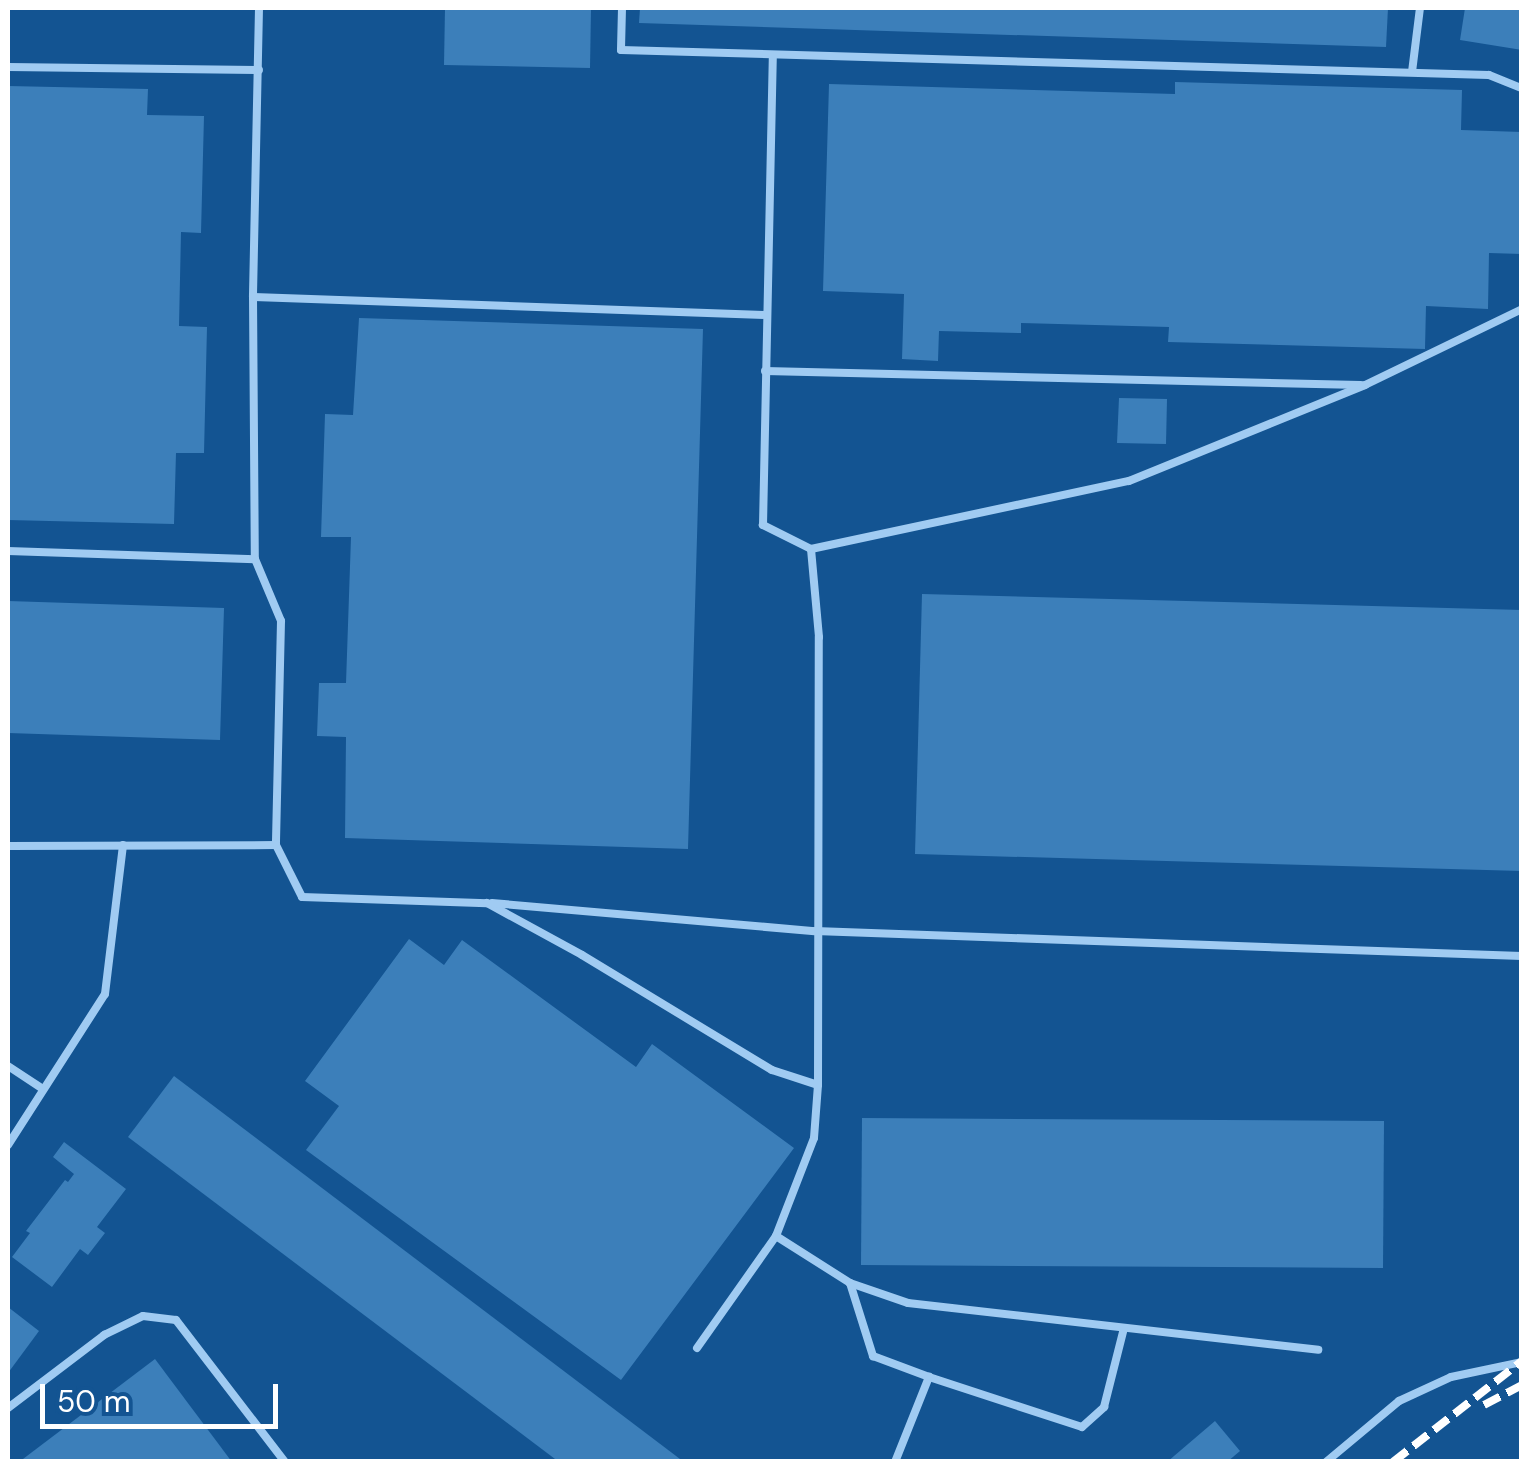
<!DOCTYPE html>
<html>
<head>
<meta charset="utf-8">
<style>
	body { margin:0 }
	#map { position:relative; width:1529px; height:1469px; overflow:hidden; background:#135492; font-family:"DM Sans",sans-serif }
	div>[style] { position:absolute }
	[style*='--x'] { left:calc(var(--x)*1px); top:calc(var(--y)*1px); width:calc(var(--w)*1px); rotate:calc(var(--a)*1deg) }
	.building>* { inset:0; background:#3c7fba }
	.service>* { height:8px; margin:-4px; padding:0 4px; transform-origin:4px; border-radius:4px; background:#a0cbf2 }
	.rail>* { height:8px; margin-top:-4px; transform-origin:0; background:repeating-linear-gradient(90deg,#fff 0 18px,transparent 0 26px) }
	span { translate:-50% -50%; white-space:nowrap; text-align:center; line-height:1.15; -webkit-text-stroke:10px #135492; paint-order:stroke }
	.frame { position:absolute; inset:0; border:10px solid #fff; pointer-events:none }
	.scale { position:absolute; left:40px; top:1384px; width:238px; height:45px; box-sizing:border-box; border:5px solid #fff; border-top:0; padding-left:12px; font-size:30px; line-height:35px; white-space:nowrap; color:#fff; -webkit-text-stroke:8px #135492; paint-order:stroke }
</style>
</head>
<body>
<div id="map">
	<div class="building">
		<div style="clip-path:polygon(445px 8px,591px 8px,590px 68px,444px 65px)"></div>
		<div style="clip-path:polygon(640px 8px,1388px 8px,1386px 47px,639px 23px)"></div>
		<div style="clip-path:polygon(1465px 8px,1522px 8px,1522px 50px,1460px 40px)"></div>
		<div style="clip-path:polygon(1175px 82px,1462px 90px,1461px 130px,1522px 132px,1522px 254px,1489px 253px,1488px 309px,1426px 306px,1425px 349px,1168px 342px,1169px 327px,1021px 323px,1021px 333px,939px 331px,938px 361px,902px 359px,904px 294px,823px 291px,829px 84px,1175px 94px)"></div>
		<div style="clip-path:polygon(8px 86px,148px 89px,147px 115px,204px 116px,201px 233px,181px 232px,179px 326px,207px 327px,204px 453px,176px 453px,174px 524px,8px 520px)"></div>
		<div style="clip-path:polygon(359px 318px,703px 329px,688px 849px,345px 838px,346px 737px,317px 736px,319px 683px,346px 683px,351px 537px,321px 537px,325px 414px,353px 415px)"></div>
		<div style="clip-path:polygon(1119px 398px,1167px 399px,1166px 444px,1117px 443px)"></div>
		<div style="clip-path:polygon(922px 594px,1522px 610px,1522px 871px,915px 854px)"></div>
		<div style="clip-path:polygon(8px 601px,224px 608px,220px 740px,8px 733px)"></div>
		<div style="clip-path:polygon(409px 939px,444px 965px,462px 940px,636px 1067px,652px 1044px,794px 1148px,621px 1380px,306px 1150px,339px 1106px,305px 1081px)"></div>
		<div style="clip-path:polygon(174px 1076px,684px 1462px,559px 1462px,128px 1137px)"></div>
		<div style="clip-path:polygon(862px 1118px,1384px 1121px,1383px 1268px,861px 1265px)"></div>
		<div style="clip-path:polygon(64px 1142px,126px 1189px,97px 1227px,105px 1233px,88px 1255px,80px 1249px,52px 1287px,12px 1257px,30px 1233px,26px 1231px,65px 1180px,68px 1182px,74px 1174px,53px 1157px)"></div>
		<div style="clip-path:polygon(8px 1307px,39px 1331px,8px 1373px)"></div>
		<div style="clip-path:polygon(155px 1359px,232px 1462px,19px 1462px)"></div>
		<div style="clip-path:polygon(1215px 1421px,1240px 1451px,1227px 1462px,1167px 1462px)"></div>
	</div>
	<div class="service">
		<div style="--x:259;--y:8;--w:289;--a:91.2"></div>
		<div style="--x:253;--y:297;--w:262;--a:89.6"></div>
		<div style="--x:255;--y:559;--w:67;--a:67.2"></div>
		<div style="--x:281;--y:621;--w:224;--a:91.3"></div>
		<div style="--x:276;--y:845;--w:58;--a:63.4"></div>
		<div style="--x:302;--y:897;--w:185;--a:1.9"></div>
		<div style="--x:487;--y:903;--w:108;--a:28.7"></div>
		<div style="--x:582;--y:955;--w:222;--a:31.2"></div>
		<div style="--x:772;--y:1070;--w:48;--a:18.1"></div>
		<div style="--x:622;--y:8;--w:42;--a:91.4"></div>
		<div style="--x:621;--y:50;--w:868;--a:1.65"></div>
		<div style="--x:1489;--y:75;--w:35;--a:22"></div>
		<div style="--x:8;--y:67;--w:251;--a:0.7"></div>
		<div style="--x:1412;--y:72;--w:64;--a:-82.9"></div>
		<div style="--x:253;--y:297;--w:512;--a:2.01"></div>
		<div style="--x:765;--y:371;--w:596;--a:1.35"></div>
		<div style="--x:811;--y:549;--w:325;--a:-12.1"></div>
		<div style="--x:1129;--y:481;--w:255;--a:-22.1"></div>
		<div style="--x:1365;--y:385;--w:174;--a:-25.8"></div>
		<div style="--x:8;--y:551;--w:247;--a:1.9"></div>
		<div style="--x:8;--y:846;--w:268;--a:-0.2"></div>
		<div style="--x:492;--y:903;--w:324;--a:5"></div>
		<div style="--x:815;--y:931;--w:707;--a:2.03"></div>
		<div style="--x:8;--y:1066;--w:42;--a:33.3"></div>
		<div style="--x:8;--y:1145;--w:179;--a:-57.3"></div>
		<div style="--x:105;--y:994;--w:150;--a:-83.1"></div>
		<div style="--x:776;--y:1236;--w:88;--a:32.4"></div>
		<div style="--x:850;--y:1283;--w:61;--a:19"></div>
		<div style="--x:908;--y:1303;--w:413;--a:6.5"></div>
		<div style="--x:850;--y:1283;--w:77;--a:72.5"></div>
		<div style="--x:873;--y:1356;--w:60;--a:20.6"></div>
		<div style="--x:697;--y:1348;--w:137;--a:-54.8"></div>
		<div style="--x:776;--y:1236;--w:105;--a:-68.8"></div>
		<div style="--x:814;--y:1138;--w:53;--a:-85.7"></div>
		<div style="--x:818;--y:1085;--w:448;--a:-89.9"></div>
		<div style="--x:819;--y:637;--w:88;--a:-95.2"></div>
		<div style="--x:811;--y:549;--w:54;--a:-153.4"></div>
		<div style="--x:763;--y:525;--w:470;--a:-88.8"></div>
		<div style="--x:8;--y:1408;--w:121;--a:-37.2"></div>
		<div style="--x:104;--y:1335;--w:43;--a:-26"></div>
		<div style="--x:143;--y:1316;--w:33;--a:7"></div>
		<div style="--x:176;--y:1320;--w:179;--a:52.5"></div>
		<div style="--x:895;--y:1462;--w:92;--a:-68.2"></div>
		<div style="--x:929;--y:1377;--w:161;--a:18.1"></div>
		<div style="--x:1082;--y:1427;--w:30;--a:-42"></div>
		<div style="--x:1104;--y:1407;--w:81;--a:-75.8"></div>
		<div style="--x:1326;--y:1462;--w:95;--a:-39.9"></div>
		<div style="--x:1399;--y:1401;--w:57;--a:-24.8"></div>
		<div style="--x:1451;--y:1377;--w:73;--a:-11.9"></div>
	</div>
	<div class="rail">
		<div style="--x:1484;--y:1405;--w:43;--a:-27.8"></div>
		<div style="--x:1393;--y:1462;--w:164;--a:-38.1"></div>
	</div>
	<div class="frame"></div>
	<div class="scale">50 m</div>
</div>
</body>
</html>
